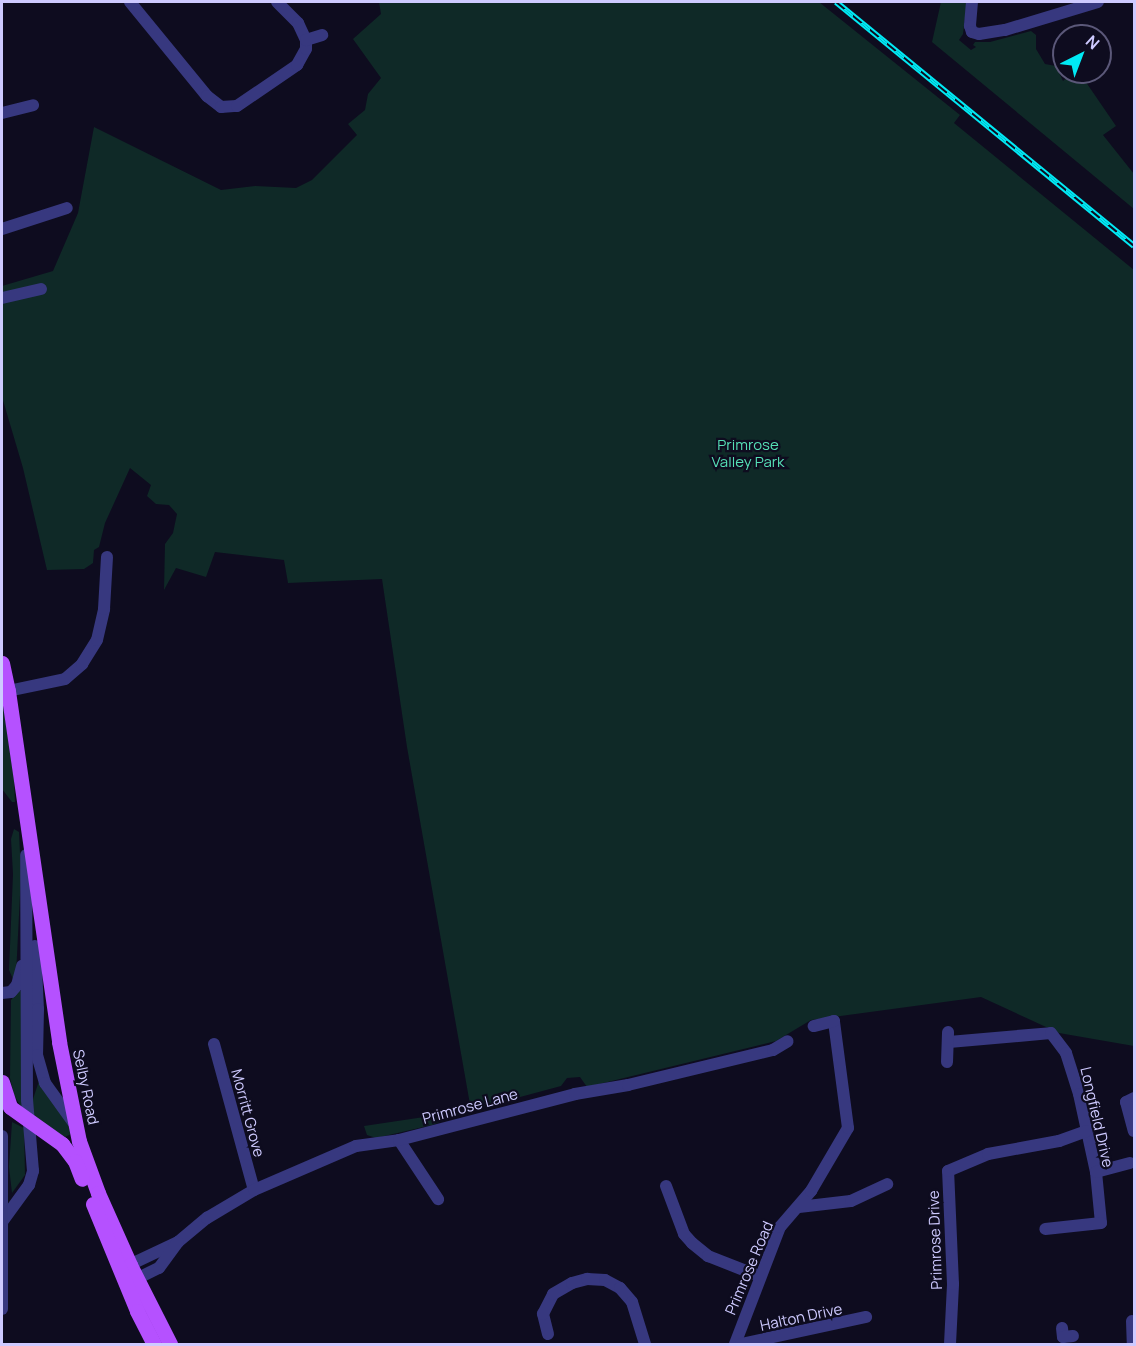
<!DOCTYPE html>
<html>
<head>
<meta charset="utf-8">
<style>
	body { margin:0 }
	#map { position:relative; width:1136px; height:1346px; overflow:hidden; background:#0e0c1f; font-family:Manrope,sans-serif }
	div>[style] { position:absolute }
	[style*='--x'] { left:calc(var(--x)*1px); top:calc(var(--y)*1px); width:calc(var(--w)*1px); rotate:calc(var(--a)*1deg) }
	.green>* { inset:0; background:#0f2927 }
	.minor>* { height:12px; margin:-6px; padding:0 6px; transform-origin:6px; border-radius:6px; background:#37387f }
	.major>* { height:15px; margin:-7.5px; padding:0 7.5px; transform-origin:7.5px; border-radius:7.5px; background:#b551ff }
	.rail>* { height:6px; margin-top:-3px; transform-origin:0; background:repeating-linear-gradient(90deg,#0e0c1f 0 11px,#00eaf5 0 22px); box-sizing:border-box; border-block:2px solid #00eaf5 }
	span { translate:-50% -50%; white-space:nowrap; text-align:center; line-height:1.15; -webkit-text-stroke:4.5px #0e0c1f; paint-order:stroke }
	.park-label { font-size:15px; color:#56dfb6 }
	.street-label { font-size:15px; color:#cecaff }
	.frame { position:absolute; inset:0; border:3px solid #cecaff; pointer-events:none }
	.north { position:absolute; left:1052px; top:24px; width:60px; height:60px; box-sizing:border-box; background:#0e0c1f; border:2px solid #5b5879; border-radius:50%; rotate:42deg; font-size:16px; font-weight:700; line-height:24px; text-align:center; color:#cecaff }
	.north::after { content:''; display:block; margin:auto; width:21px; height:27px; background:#00eaf5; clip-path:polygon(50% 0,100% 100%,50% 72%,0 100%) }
</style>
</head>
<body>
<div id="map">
	<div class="green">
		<div style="clip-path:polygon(379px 2px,819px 2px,960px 115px,954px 123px,1134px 270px,1134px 1046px,1059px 1033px,981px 997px,811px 1020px,776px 1041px,587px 1087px,580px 1077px,567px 1078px,561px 1086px,471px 1110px,432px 1125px,376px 1138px,367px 1135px,364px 1126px,471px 1110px,407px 747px,382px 579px,288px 583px,284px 560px,215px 552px,206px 577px,176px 568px,164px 590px,165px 544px,173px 533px,177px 514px,169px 505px,156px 504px,147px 496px,151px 485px,130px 468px,105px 523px,99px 547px,94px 550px,93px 563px,84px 569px,47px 570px,23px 468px,2px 397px,2px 286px,53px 271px,78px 213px,94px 127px,221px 190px,255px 186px,296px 188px,312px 180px,357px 135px,348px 124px,365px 110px,368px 94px,381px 78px,353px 39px,381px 14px)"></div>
		<div style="clip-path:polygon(941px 2px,967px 2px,963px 34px,959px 40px,971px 50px,976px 47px,973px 45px,975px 42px,990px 42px,1031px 31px,1036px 35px,1036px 49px,1045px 64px,1056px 66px,1063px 81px,1073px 72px,1079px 72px,1116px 126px,1103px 135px,1134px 174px,1134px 209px,932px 42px)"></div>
		<div style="clip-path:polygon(2px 695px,14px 780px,15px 802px,12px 802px,2px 789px)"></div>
		<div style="clip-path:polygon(14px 829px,19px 832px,21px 875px,16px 975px,13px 979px,9px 970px,13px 874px,11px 839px)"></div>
		<div style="clip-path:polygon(18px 991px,22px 991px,28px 1109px,21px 1107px,14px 1095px,10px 1078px,11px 1000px)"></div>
		<div style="clip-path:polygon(40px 1078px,73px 1133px,65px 1137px,33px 1117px,33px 1099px)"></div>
		<div style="clip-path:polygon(12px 1122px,24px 1128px,25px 1175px,12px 1193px,9px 1167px)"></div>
	</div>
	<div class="minor">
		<div style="--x:130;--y:2;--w:122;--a:50.7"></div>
		<div style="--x:207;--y:96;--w:18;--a:38"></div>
		<div style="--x:221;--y:107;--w:16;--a:-4"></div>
		<div style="--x:237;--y:106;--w:73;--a:-34.3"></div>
		<div style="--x:297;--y:65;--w:18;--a:-61"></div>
		<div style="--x:306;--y:49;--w:9;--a:-90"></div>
		<div style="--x:277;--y:2;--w:30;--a:45"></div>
		<div style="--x:298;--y:23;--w:19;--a:65"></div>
		<div style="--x:306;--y:40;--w:17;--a:-17"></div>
		<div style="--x:972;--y:2;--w:24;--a:95"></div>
		<div style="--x:970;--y:26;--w:6;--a:72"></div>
		<div style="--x:972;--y:32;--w:7;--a:16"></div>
		<div style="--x:979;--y:34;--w:26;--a:-9"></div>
		<div style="--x:1005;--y:30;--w:97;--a:-16.8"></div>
		<div style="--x:2;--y:113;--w:32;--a:-14"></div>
		<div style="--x:2;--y:229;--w:68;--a:-17.9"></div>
		<div style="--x:2;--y:298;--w:40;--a:-13"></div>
		<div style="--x:8;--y:691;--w:58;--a:-11.9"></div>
		<div style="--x:65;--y:679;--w:23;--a:-41"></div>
		<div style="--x:82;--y:664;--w:28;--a:-58"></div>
		<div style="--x:97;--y:640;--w:32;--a:-77"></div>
		<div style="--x:104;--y:609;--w:52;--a:-86.7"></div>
		<div style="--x:35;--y:946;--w:63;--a:87.3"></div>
		<div style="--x:38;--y:1009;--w:46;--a:91.2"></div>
		<div style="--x:37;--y:1055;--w:29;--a:74"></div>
		<div style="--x:45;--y:1083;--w:48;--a:54.3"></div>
		<div style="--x:2;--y:993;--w:9;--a:-6"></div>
		<div style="--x:11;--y:992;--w:9;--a:-49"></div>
		<div style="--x:17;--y:985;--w:20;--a:-75"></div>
		<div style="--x:949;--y:1042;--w:102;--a:-5"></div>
		<div style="--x:1051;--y:1033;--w:25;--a:53"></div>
		<div style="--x:1066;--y:1053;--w:43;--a:72.4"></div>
		<div style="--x:1079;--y:1094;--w:80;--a:77.7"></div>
		<div style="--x:1096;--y:1172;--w:51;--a:84.4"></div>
		<div style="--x:1101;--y:1223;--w:56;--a:173.9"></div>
		<div style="--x:214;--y:1044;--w:151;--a:74.7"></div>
		<div style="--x:947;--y:1062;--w:30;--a:-88"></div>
		<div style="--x:1134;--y:1098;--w:9;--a:153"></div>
		<div style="--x:1126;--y:1102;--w:30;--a:75"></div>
		<div style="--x:2;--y:1136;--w:173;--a:90"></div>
		<div style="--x:399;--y:1140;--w:71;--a:56.5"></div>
		<div style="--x:1096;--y:1172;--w:35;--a:-15"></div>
		<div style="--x:666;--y:1186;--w:51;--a:69.4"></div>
		<div style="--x:684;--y:1234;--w:12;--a:48"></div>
		<div style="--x:692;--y:1243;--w:21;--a:39"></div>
		<div style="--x:708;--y:1256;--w:55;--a:21.4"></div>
		<div style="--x:799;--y:1207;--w:52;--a:-6.6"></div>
		<div style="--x:851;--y:1201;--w:40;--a:-25"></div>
		<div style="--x:2;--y:1222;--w:46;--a:-53.9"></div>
		<div style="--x:29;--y:1185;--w:15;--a:-74"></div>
		<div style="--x:33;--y:1171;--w:71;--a:-94.8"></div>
		<div style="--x:27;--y:1100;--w:245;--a:-90.2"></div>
		<div style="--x:123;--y:1268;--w:61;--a:-25.3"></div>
		<div style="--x:178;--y:1242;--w:38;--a:-40"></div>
		<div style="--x:207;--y:1218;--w:55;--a:-30.8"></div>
		<div style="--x:254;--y:1190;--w:111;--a:-23.3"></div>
		<div style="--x:356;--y:1146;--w:43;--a:-7.9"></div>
		<div style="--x:399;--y:1140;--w:182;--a:-14.6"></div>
		<div style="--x:575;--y:1094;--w:54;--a:-9.6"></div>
		<div style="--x:628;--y:1085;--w:149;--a:-13.6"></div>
		<div style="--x:773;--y:1050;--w:17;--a:-31"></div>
		<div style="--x:130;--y:1282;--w:32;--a:-26"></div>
		<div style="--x:159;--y:1268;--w:32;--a:-54"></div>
		<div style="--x:1132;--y:1321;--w:23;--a:88"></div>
		<div style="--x:1062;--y:1328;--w:9;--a:84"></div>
		<div style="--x:1063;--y:1337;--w:10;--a:-6"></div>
		<div style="--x:548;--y:1334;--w:21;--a:-104"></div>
		<div style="--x:543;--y:1314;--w:22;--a:-63"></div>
		<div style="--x:553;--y:1294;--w:22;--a:-30"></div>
		<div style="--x:572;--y:1283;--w:16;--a:-15"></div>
		<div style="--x:587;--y:1279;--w:18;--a:3"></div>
		<div style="--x:605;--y:1280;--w:17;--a:28"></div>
		<div style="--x:620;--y:1288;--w:18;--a:49"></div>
		<div style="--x:632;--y:1302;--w:44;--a:72.8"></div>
		<div style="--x:735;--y:1344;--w:125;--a:-69"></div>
		<div style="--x:780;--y:1227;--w:48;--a:-49.3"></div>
		<div style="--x:811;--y:1191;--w:73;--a:-59.6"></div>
		<div style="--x:848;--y:1128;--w:108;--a:-97.5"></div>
		<div style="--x:834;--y:1021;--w:21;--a:166"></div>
		<div style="--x:741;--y:1344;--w:128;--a:-12.2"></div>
		<div style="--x:950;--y:1344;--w:60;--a:-87.1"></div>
		<div style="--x:953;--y:1284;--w:113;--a:-92.5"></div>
		<div style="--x:948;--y:1171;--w:43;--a:-23"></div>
		<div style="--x:988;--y:1154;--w:72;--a:-10.4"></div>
		<div style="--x:1059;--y:1141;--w:29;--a:-20"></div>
	</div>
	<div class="major">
		<div style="--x:2;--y:663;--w:29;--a:78"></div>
		<div style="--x:8;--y:691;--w:355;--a:81.7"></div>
		<div style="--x:59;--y:1042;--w:101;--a:78.6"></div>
		<div style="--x:79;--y:1141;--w:55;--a:69.9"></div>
		<div style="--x:98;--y:1193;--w:79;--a:66"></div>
		<div style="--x:130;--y:1265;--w:89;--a:63.1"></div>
		<div style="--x:2;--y:1082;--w:26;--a:72"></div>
		<div style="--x:10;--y:1107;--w:64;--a:35.4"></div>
		<div style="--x:62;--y:1144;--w:21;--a:53"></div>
		<div style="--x:75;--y:1161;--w:19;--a:69"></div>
		<div style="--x:93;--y:1204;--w:116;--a:67.6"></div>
		<div style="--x:137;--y:1311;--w:37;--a:63"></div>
	</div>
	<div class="rail">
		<div style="--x:836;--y:2;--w:385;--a:39.3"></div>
	</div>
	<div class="park-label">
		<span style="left:748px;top:453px">Primrose<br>Valley Park</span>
	</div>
	<div class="street-label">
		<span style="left:86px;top:1087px;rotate:78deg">Selby Road</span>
		<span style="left:470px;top:1106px;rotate:-15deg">Primrose Lane</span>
		<span style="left:248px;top:1113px;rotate:75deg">Morritt Grove</span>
		<span style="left:1097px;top:1117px;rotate:77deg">Longfield Drive</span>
		<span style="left:935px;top:1240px;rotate:-92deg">Primrose Drive</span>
		<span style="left:749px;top:1268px;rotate:-67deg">Primrose Road</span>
		<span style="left:801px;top:1317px;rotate:-12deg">Halton Drive</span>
	</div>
	<div class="frame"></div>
	<div class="north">N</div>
</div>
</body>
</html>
